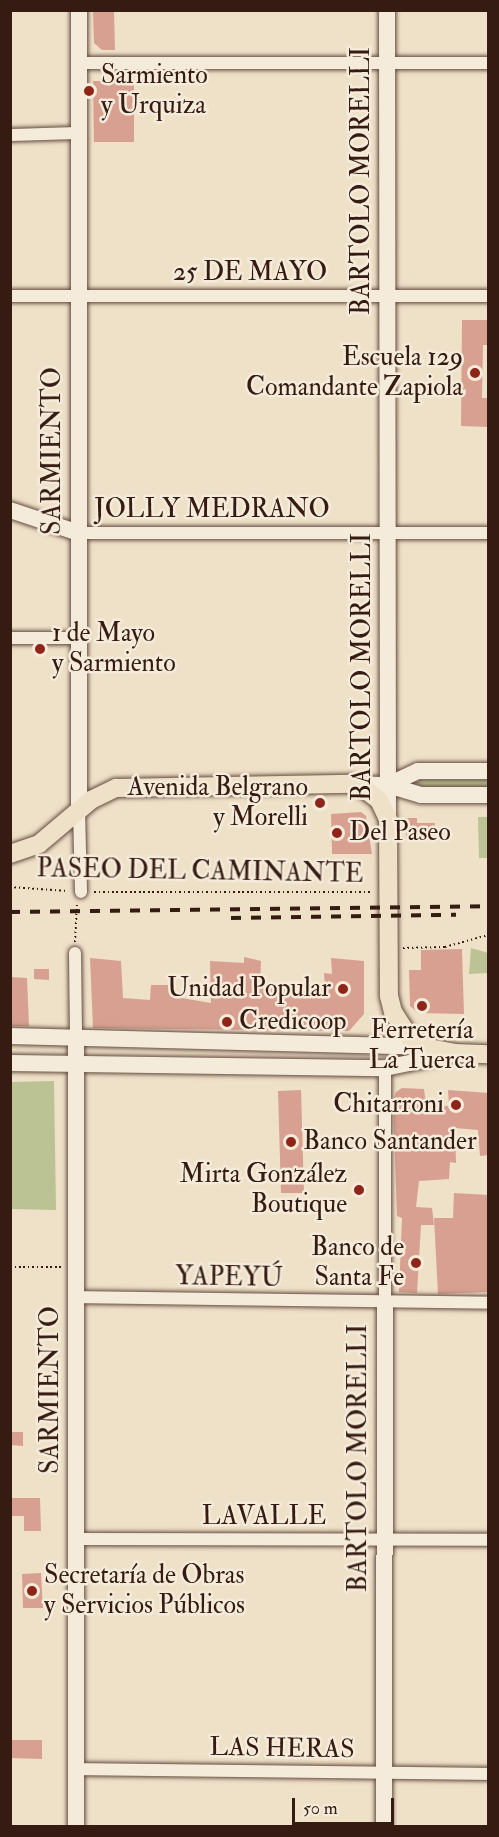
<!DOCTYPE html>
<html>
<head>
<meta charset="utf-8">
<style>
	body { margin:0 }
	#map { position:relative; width:499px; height:1837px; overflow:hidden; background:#efe0c8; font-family:"IM FELL Double Pica",serif }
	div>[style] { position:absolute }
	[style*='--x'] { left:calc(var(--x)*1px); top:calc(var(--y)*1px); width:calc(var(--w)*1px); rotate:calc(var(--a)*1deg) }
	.green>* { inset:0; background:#bbc294 }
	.building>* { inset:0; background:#d7a091 }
	.path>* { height:2px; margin-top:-1px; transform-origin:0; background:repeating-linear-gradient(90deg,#351b11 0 1.5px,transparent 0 4.5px) }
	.roads { filter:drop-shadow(0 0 2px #644c3f) drop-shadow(0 0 2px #644c3f) }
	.street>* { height:12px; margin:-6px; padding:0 6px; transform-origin:6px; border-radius:6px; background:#f5ebdb }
	.secondary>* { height:16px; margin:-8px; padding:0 8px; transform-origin:8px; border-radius:8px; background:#f5ebdb }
	.primary>* { height:18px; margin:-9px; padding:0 9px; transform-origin:9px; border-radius:9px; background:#efe0c8 }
	.rail>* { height:4px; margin-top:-2px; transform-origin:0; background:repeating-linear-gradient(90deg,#351b11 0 10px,transparent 0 20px) }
	.dots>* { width:16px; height:16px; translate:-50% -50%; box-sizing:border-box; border:3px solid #f5ebdb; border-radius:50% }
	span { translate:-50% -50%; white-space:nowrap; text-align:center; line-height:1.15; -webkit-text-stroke:5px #f5ebdb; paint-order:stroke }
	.poi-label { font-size:26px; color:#351b11 }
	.left { translate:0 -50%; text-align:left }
	.right { translate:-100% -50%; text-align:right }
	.street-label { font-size:26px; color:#351b11 }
	.frame { position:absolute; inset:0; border:12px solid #351b11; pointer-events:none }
	.scale { position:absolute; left:292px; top:1798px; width:102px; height:27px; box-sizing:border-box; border:3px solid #351b11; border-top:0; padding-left:8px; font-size:18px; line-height:21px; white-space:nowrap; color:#351b11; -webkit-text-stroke:4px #f5ebdb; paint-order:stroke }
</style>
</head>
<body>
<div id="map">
	<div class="green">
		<div style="clip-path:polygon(419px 780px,488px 780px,488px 789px,419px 789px,415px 783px)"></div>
		<div style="clip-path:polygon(478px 817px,488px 817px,488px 858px,479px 858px)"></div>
		<div style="clip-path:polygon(471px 948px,488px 953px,488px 973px,469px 974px)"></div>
		<div style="clip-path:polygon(54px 1081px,56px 1210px,11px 1209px,11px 1082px)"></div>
	</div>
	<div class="building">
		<div style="clip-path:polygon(93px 10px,114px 10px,115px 50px,102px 50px,94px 43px)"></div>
		<div style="clip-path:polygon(93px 81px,134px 81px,134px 142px,94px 142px)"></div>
		<div style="clip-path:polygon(462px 320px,489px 320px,489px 345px,483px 345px,482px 398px,489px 398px,489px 427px,461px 426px)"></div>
		<div style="clip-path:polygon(361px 812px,366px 816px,372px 854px,332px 854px,331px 814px)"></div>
		<div style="clip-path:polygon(406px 818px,417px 818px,417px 823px,435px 823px,435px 837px,406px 838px)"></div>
		<div style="clip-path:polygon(462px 949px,464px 1014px,418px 1013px,410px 1006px,409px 970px,421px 970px,421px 950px)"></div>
		<div style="clip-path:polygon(244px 957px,261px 961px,260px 988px,298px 990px,298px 984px,325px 986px,324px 973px,332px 974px,331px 958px,364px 961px,364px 1014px,349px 1031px,93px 1028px,90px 958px,121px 961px,123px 998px,150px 1000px,151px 985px,170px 985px,170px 996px,211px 1003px,210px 961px,244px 963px)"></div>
		<div style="clip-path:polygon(34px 969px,49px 969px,49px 980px,34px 979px)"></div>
		<div style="clip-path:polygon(10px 977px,27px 978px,29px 1026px,10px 1026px)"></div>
		<div style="clip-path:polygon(402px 1088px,424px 1089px,426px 1105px,449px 1106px,448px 1090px,489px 1093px,489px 1155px,480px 1156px,478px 1130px,455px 1128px,456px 1163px,450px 1162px,449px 1179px,419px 1181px,416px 1207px,432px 1208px,434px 1225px,421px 1225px,417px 1293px,399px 1292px,402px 1218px,397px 1216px,393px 1100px,396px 1092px)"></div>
		<div style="clip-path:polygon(301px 1090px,304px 1193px,281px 1193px,278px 1091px)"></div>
		<div style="clip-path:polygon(454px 1193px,489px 1195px,489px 1292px,438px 1294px,434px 1218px,453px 1218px)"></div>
		<div style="clip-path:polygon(10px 1432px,23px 1432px,23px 1446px,10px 1445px)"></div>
		<div style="clip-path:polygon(10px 1498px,40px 1498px,41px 1531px,24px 1531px,24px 1516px,10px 1516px)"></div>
		<div style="clip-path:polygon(41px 1573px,43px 1608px,23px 1608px,22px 1574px)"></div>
		<div style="clip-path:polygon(10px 1740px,42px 1740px,42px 1759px,10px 1758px)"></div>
	</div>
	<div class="path">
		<div style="--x:10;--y:887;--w:58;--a:3.9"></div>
		<div style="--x:94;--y:892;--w:279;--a:0"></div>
		<div style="--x:75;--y:942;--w:39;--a:-87"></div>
		<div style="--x:403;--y:948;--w:42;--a:-1.4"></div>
		<div style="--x:445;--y:947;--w:45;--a:-15.6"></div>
		<div style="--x:10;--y:1267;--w:52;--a:0"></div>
	</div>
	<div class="roads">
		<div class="street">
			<div style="--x:79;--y:63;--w:409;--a:0"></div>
			<div style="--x:10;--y:135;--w:69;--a:-1.7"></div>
			<div style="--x:10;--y:296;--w:478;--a:0"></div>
			<div style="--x:79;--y:533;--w:409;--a:0"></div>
			<div style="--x:10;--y:638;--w:69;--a:0"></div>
			<div style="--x:79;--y:810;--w:82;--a:88.6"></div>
			<div style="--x:75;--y:953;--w:83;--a:89.3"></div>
			<div style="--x:76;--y:1297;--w:412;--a:0.8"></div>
			<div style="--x:385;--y:1303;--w:235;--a:-90"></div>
			<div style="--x:76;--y:1539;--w:412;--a:0.1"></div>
			<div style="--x:76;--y:1769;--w:412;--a:0.7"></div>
		</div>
		<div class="secondary">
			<div style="--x:387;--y:10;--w:809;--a:89.93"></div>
			<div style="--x:10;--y:510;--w:73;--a:18.4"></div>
			<div style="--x:353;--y:784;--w:35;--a:2"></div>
			<div style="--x:388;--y:785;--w:34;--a:17"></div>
			<div style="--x:421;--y:795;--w:67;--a:0"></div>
			<div style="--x:388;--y:785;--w:33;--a:-25"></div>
			<div style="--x:418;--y:771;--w:70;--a:0"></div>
			<div style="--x:79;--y:810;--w:800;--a:-90"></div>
			<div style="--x:10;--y:1036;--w:414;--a:1.5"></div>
			<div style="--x:10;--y:1063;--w:375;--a:0.8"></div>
			<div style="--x:385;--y:1068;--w:68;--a:-11.8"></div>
			<div style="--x:76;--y:1826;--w:790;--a:-90"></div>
			<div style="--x:384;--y:1826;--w:523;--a:-89.89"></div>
		</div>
		<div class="primary">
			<div style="--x:10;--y:854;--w:31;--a:-19"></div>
			<div style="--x:39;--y:844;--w:68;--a:-40.2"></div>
			<div style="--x:91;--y:800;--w:28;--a:-26"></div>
			<div style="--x:116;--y:788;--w:237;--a:-1"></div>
			<div style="--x:353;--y:784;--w:11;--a:22"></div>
			<div style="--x:363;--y:788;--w:20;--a:37"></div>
			<div style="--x:379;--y:800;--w:21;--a:65"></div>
			<div style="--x:388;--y:819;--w:177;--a:89.7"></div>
			<div style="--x:389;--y:996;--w:16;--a:76"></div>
			<div style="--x:393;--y:1012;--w:31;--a:57"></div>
			<div style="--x:410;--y:1038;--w:17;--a:33"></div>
			<div style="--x:424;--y:1047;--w:31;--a:11"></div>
			<div style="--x:454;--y:1053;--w:34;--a:2"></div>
		</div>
	</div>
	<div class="rail">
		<div style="--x:10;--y:912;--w:478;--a:-0.7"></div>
		<div style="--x:231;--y:918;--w:225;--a:-0.8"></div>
	</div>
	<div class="dots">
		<div style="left:89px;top:91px;background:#8f2418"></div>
		<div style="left:475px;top:373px;background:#8f2418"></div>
		<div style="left:40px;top:649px;background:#8f2418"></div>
		<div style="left:320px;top:803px;background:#8f2418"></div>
		<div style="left:337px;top:833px;background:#8f2418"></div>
		<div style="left:343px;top:989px;background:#8f2418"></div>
		<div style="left:422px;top:1006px;background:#8f2418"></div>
		<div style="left:227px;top:1022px;background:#8f2418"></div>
		<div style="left:456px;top:1105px;background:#8f2418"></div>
		<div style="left:291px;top:1142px;background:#8f2418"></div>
		<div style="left:359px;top:1190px;background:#8f2418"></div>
		<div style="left:416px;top:1263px;background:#8f2418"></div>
		<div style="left:32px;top:1591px;background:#8f2418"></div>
	</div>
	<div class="poi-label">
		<span class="left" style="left:101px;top:91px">Sarmiento<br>y Urquiza</span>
		<span class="right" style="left:463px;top:373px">Escuela 129<br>Comandante Zapiola</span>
		<span class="left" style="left:52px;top:649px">1 de Mayo<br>y Sarmiento</span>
		<span class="right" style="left:308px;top:803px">Avenida Belgrano<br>y Morelli</span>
		<span class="left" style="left:349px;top:833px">Del Paseo</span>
		<span class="right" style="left:331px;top:989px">Unidad Popular</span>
		<span class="left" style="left:239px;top:1022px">Credicoop</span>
		<span style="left:422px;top:1046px">Ferretería<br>La Tuerca</span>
		<span class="right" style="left:444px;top:1105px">Chitarroni</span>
		<span class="left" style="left:303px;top:1142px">Banco Santander</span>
		<span class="right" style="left:347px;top:1190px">Mirta González<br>Boutique</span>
		<span class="right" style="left:404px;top:1263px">Banco de<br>Santa Fe</span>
		<span class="left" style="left:44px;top:1591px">Secretaría de Obras<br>y Servicios Públicos</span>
	</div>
	<div class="street-label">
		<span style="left:362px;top:181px;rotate:-90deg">BARTOLO MORELLI</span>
		<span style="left:250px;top:273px">25 DE MAYO</span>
		<span style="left:53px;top:451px;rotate:-90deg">SARMIENTO</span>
		<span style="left:212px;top:510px">JOLLY MEDRANO</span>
		<span style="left:363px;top:667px;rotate:-90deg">BARTOLO MORELLI</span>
		<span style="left:200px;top:872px;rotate:1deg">PASEO DEL CAMINANTE</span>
		<span style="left:229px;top:1278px;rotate:1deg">YAPEYÚ</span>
		<span style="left:51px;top:1390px;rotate:-90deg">SARMIENTO</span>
		<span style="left:359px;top:1458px;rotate:-90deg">BARTOLO MORELLI</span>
		<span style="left:264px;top:1517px">LAVALLE</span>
		<span style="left:282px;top:1749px;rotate:1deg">LAS HERAS</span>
	</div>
	<div class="frame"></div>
	<div class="scale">50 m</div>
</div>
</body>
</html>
